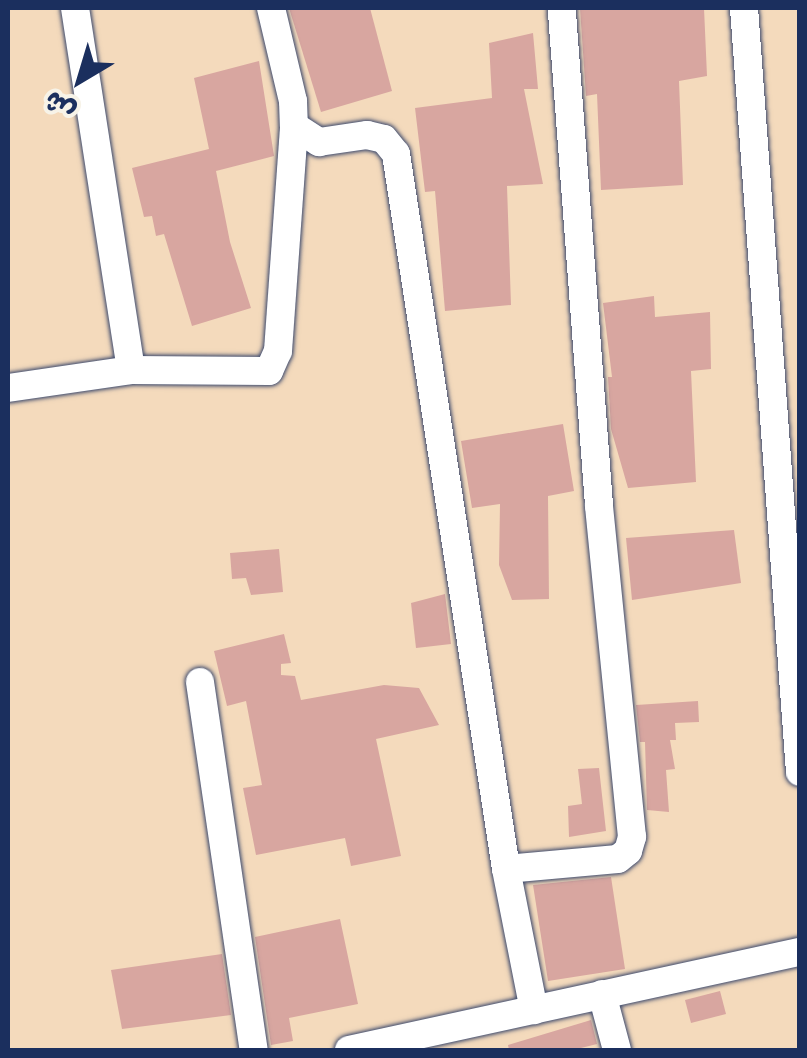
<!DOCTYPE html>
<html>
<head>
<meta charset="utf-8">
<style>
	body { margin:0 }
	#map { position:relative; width:807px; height:1058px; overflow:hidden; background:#f4dabc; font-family:"Indie Flower","Playpen Sans Arabic",sans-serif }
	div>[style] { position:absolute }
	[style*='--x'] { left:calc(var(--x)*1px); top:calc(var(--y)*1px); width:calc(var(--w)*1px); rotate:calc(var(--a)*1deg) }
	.building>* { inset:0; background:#d8a6a0 }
	.roads { filter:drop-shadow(0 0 2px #3c496c) drop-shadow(0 0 2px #3c496c) }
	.street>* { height:28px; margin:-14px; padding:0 14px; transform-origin:14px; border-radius:14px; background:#fff }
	span { translate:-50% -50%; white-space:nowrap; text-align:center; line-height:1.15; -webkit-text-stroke:8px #f7f3e8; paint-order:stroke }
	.frame { position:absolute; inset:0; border:10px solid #1b2f5e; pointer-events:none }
	.north { position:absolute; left:30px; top:30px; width:100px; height:100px; -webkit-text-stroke:8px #f7f3e8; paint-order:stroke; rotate:218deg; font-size:28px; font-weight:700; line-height:40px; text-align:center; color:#1b2f5e }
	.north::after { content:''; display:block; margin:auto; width:35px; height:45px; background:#1b2f5e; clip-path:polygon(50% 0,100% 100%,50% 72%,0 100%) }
</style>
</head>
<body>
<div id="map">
	<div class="building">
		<div style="clip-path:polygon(289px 8px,370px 8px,392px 91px,321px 112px)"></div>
		<div style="clip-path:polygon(580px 8px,704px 8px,707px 76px,679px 81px,683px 185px,601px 190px,597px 94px,586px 96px)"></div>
		<div style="clip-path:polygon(533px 33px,538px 89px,524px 89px,543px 184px,507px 186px,511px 305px,445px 311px,435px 191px,425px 192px,415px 108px,492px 98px,489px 43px)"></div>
		<div style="clip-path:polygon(259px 61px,274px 156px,216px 171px,230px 242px,251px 308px,192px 326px,164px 234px,156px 236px,152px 216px,144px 217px,132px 168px,209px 149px,194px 78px)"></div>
		<div style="clip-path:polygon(654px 296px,655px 317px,710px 312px,711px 369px,691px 371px,696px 482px,628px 488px,611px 429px,608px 377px,612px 377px,603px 303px)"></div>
		<div style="clip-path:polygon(563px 424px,574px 491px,548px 496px,549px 599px,512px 600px,499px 565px,500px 504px,472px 508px,461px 441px)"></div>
		<div style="clip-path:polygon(734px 530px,741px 583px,632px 600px,626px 538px)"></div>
		<div style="clip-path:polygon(279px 549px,283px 592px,251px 595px,246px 578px,232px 579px,230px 553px)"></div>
		<div style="clip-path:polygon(445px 594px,451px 644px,416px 648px,411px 603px)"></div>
		<div style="clip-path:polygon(284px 634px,291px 663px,281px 664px,281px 675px,295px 676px,301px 700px,384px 685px,419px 688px,439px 725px,376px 739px,401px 856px,351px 866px,345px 838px,256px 855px,243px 788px,262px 785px,246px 701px,227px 706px,214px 651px)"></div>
		<div style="clip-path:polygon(698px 701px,699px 722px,675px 723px,676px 740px,670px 740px,675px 769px,666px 770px,669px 812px,647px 810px,645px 742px,640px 742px,636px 705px)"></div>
		<div style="clip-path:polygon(599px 768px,606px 831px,569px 837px,568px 806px,582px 804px,578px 769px)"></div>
		<div style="clip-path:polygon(611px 877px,625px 969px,548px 981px,533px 885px)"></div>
		<div style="clip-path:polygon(340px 919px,358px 1004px,289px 1018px,293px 1041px,271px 1045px,255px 937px)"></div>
		<div style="clip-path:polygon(222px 954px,231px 1015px,122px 1029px,111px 970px)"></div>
		<div style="clip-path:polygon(720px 991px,726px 1014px,691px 1023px,685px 1000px)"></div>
		<div style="clip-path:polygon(591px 1020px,597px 1044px,573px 1050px,509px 1050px,508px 1045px)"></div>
	</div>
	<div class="roads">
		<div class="street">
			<div style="--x:75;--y:8;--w:366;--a:81.2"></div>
			<div style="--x:271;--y:8;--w:96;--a:76.7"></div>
			<div style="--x:293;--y:101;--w:25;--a:88"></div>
			<div style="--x:294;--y:126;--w:30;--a:33"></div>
			<div style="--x:319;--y:142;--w:49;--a:-8.3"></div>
			<div style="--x:367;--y:135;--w:17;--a:13"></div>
			<div style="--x:384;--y:139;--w:19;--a:51"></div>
			<div style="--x:396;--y:154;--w:723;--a:81.25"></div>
			<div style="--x:506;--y:869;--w:144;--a:78.8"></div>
			<div style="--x:744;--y:8;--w:766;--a:85.81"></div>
			<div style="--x:8;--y:388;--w:124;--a:-8.3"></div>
			<div style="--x:131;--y:370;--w:138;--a:0.4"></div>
			<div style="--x:269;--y:371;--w:22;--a:-66"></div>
			<div style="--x:278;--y:351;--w:226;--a:-85.9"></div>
			<div style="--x:200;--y:682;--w:372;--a:81.7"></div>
			<div style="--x:506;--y:869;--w:112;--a:-5.1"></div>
			<div style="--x:618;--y:859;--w:13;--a:-39"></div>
			<div style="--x:628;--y:851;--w:15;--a:-74"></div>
			<div style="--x:632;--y:837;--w:334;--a:-95.7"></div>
			<div style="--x:599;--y:505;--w:498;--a:-94.3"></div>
			<div style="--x:602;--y:994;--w:58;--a:75"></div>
			<div style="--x:349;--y:1050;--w:462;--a:-12.3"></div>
		</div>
	</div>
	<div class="frame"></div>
	<div class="north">ش</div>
</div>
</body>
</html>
